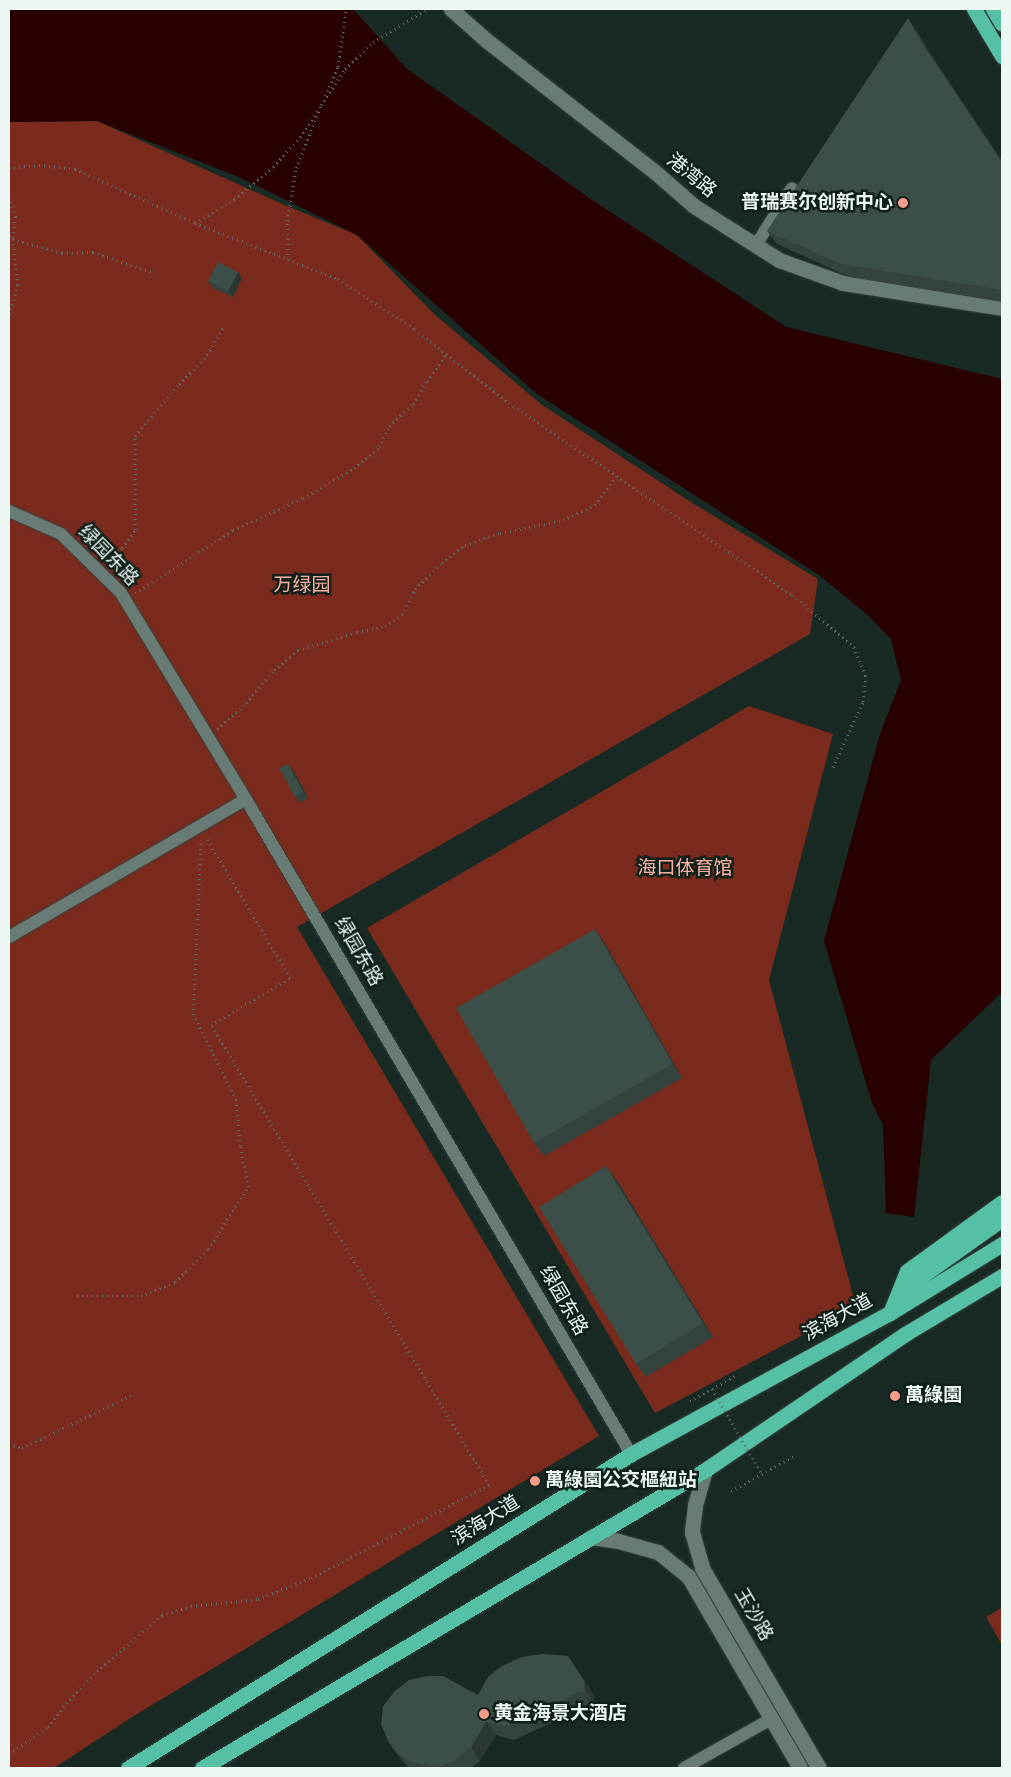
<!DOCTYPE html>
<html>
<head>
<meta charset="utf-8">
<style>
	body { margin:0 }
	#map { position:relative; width:1011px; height:1777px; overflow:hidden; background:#192a25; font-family:"Sofia Sans Condensed","Noto Sans SC",sans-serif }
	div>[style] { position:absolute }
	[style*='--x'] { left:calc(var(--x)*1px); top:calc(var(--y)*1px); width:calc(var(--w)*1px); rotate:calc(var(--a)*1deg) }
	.green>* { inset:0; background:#7a2b1d }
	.water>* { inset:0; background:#280000 }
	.path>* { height:2.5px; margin-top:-1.25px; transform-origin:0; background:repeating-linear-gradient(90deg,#5d6c67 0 1px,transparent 0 5px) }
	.roads { filter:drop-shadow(0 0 1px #374440) drop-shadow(0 0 1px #374440) }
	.street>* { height:12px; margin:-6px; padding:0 6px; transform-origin:6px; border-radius:6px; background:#687b75 }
	.secondary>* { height:15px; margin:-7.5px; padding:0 7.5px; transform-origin:7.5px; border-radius:7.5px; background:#687b75 }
	.highway>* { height:15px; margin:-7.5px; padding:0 7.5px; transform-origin:7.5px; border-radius:7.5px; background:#55c0a4 }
	.path-bridge>* { height:2.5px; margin-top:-1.25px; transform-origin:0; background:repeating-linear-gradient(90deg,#5d6c67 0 1px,transparent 0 5px) }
	.wall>* { inset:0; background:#34433e }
	.shaded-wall>* { inset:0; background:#2a3732 }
	.building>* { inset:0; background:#3c4e48 }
	.dots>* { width:14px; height:14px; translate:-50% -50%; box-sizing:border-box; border:2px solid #10201b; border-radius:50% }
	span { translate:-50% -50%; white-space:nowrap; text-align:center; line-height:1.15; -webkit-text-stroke:5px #10201b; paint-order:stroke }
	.street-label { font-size:19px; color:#edf7f3 }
	.poi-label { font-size:19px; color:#edf7f3; font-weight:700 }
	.right { translate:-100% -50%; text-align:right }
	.left { translate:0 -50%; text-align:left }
	.park-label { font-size:19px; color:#feb1a1 }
	.frame { position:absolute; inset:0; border:10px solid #edf7f3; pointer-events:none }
</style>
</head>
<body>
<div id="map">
	<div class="green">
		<div style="clip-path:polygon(97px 121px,287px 206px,357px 235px,434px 314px,542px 405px,694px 504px,818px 579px,810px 634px,297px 927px,599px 1436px,132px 1717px,54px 1768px,9px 1768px,9px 122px)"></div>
		<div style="clip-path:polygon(749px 706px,833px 734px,769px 980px,856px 1307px,655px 1413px,367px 928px)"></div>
		<div style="clip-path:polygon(1002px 1608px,1002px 1645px,986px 1617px)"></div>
	</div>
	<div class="water">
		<div style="clip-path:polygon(9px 9px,353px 9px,407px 69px,595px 202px,786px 327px,1002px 379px,1002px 992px,931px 1060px,914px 1217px,886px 1213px,883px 1125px,872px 1103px,824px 941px,880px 734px,901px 680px,891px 639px,868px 615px,819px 575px,537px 394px,357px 235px,239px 177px,97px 121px,9px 122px)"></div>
	</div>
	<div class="path">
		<div style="--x:325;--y:96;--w:32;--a:-66"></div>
		<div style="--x:338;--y:67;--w:59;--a:-82.1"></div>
		<div style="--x:9;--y:168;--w:30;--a:-6"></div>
		<div style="--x:39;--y:165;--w:36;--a:6"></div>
		<div style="--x:75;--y:169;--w:132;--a:24.2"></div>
		<div style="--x:195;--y:223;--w:154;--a:21.4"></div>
		<div style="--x:338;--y:279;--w:92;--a:33"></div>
		<div style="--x:415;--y:329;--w:120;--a:38.2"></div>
		<div style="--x:509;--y:403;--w:343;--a:34.1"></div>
		<div style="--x:793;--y:595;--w:80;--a:40.4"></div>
		<div style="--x:854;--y:647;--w:31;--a:68"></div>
		<div style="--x:866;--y:676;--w:27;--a:96"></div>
		<div style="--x:863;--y:703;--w:74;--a:114.8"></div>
		<div style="--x:9;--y:197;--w:21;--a:71"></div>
		<div style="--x:16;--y:217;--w:22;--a:98"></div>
		<div style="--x:13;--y:239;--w:46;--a:83.8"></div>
		<div style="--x:18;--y:285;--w:34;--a:105"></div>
		<div style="--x:195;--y:223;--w:46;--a:-31.6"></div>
		<div style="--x:234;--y:199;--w:50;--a:-39.4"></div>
		<div style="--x:273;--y:167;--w:40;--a:-48"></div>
		<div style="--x:300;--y:137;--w:32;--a:-56"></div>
		<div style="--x:13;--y:239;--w:51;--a:15.9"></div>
		<div style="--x:62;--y:253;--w:31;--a:-2"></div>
		<div style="--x:93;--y:252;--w:61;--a:19"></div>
		<div style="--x:288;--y:260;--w:39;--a:-91"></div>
		<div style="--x:287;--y:221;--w:54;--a:-80.4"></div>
		<div style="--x:296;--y:168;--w:68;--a:-68.4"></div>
		<div style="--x:321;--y:105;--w:43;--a:-56.3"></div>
		<div style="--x:345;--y:69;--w:39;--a:-44"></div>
		<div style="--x:373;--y:42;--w:63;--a:-31.4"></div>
		<div style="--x:106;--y:563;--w:22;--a:-43"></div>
		<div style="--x:122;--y:548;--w:22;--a:-54"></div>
		<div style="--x:135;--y:530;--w:94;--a:-90"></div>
		<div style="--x:135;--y:436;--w:68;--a:-49.8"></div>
		<div style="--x:179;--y:384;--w:35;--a:-45"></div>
		<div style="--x:204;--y:359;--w:38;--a:-58"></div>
		<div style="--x:135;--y:593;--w:117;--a:-32.7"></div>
		<div style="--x:233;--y:530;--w:77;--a:-24.6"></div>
		<div style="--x:303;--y:498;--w:59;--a:-30.5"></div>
		<div style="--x:354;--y:468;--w:33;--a:-40"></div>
		<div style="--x:379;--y:447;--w:23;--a:-65"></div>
		<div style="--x:389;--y:426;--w:33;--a:-43"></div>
		<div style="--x:413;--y:404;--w:27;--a:-59"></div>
		<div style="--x:427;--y:381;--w:33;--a:-55"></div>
		<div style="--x:217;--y:729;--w:39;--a:-42"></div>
		<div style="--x:246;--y:703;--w:43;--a:-49.7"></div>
		<div style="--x:274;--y:670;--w:31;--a:-40"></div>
		<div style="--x:298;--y:650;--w:62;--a:-17"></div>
		<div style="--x:357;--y:632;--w:29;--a:-12"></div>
		<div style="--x:385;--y:626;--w:20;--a:-33"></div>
		<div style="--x:402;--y:615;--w:29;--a:-63"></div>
		<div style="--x:415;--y:589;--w:37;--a:-44"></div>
		<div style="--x:442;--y:563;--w:29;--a:-38"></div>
		<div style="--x:465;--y:545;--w:37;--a:-19"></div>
		<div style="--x:500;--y:533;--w:64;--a:-11.7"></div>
		<div style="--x:563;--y:520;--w:35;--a:-25"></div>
		<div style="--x:595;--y:505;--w:37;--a:-54"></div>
		<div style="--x:77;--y:1296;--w:64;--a:0"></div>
		<div style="--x:141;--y:1296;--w:37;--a:-22"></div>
		<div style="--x:175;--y:1282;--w:47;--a:-45"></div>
		<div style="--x:208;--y:1249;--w:74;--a:-57.2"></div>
		<div style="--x:248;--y:1187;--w:42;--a:-101"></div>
		<div style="--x:240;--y:1146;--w:46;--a:-95"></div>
		<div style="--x:236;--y:1100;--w:95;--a:-116.8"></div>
		<div style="--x:193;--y:1015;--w:174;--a:-87.4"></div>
		<div style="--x:690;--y:1401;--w:51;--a:-29.1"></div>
		<div style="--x:9;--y:1444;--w:14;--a:17"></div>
		<div style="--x:22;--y:1448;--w:124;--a:-25.7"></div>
		<div style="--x:731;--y:1491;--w:72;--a:-29.1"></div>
		<div style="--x:9;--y:1754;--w:47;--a:-34.7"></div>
		<div style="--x:48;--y:1727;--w:30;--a:-53"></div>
		<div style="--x:66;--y:1703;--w:45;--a:-45.9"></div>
		<div style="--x:97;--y:1671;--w:86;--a:-40.7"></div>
		<div style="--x:162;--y:1615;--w:30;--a:-17"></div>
		<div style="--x:191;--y:1606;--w:67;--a:-6"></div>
		<div style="--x:258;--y:1599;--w:57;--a:-21.6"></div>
		<div style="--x:311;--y:1578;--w:201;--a:-27.6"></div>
		<div style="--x:489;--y:1485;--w:537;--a:-121.15"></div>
		<div style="--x:211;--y:1025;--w:92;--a:-30.7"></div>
		<div style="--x:290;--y:978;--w:163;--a:-121"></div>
	</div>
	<div class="roads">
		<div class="street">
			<div style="--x:756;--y:245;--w:67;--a:-57.7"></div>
			<div style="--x:9;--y:511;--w:57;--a:23.9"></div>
			<div style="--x:61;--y:534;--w:84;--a:44.5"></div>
			<div style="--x:121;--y:593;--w:251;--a:58.8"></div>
			<div style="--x:251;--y:808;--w:749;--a:59.53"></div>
			<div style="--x:9;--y:937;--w:274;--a:-30.2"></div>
			<div style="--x:684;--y:1768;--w:100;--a:-29.4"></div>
		</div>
		<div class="secondary">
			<div style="--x:451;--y:9;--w:47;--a:41.5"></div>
			<div style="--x:486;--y:40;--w:214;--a:38"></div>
			<div style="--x:655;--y:172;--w:52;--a:41.1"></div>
			<div style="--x:694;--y:206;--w:101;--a:32.4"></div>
			<div style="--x:779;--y:260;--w:68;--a:19.8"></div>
			<div style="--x:843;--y:283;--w:161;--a:8.9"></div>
			<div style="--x:705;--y:1470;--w:37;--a:106"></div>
			<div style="--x:695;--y:1506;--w:26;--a:97"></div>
			<div style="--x:692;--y:1532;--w:37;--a:74"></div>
			<div style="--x:702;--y:1568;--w:232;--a:59.7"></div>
			<div style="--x:591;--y:1537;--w:27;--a:8"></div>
			<div style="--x:618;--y:1541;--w:41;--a:15.4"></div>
			<div style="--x:658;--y:1552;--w:38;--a:39"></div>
			<div style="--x:688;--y:1576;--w:222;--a:59.7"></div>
		</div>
		<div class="highway">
			<div style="--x:974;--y:9;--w:55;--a:59.2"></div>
			<div style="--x:993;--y:9;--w:17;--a:59"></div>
			<div style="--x:899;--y:1302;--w:35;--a:-49"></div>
			<div style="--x:922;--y:1276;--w:98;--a:-35.5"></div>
			<div style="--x:890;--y:1313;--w:45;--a:-68"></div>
			<div style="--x:907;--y:1271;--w:117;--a:-36"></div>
			<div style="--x:128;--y:1768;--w:593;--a:-31.97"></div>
			<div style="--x:631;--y:1454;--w:295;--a:-28.6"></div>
			<div style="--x:890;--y:1313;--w:132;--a:-31.6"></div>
			<div style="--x:202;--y:1768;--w:585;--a:-30.64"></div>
			<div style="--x:705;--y:1470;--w:242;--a:-34.2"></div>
			<div style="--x:905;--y:1334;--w:113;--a:-30.9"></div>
		</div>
	</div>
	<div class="path-bridge">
		<div style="--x:712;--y:1389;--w:99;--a:59.5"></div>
	</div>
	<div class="wall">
		<div style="clip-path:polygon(917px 31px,935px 61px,1002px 161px,1002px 302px,850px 277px,777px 244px,767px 231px)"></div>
		<div style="clip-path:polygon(238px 272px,242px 278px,233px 297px,213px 288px,208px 281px)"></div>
		<div style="clip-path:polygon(293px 770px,308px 798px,300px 803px,295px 797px)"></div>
		<div style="clip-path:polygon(604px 942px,682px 1078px,544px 1156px,534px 1143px)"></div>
		<div style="clip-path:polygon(616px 1179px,713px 1337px,646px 1377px,636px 1364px)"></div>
		<div style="clip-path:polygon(577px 1669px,593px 1694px,594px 1703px,514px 1740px,496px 1735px,480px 1761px,471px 1768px,409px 1768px,397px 1754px,388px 1741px,478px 1695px)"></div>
	</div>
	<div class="shaded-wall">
		<div style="clip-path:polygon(908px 18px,917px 31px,935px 61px,925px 48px)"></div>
		<div style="clip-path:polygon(238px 272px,242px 278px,233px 297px,228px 291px)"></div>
		<div style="clip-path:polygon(288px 764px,293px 770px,308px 798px,303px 791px)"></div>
		<div style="clip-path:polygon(595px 929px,604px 942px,682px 1078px,673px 1064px)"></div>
		<div style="clip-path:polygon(606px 1166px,616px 1179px,713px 1337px,703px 1323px)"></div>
		<div style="clip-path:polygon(568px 1656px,593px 1694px,594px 1703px,585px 1690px)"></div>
		<div style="clip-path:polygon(486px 1722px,496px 1735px,480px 1761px,471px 1747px)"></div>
	</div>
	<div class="building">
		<div style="clip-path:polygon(908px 18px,925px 48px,1002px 162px,1002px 290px,841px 264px,767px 231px)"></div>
		<div style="clip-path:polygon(218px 262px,238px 272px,228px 291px,208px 281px)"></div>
		<div style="clip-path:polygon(288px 764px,303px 791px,295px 797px,279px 768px)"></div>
		<div style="clip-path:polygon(595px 929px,673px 1064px,534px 1143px,456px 1008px)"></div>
		<div style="clip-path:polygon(606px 1166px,703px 1323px,636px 1364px,539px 1207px)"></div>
		<div style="clip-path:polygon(542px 1654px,568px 1656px,584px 1681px,585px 1690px,504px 1726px,486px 1722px,471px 1747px,454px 1761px,438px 1767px,412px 1762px,398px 1754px,388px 1741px,381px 1724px,383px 1706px,395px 1691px,409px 1680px,427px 1676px,443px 1676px,478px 1695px,488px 1677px,502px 1666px,522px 1657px)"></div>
	</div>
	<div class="dots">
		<div style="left:903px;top:203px;background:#f49d8b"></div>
		<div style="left:895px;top:1396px;background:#f49d8b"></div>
		<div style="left:535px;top:1481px;background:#f49d8b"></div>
		<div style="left:484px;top:1714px;background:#f49d8b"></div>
	</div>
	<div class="street-label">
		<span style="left:691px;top:176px;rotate:39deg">港湾路</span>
		<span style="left:108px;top:556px;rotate:46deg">绿园东路</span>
		<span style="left:358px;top:952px;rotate:60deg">绿园东路</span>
		<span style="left:563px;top:1301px;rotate:60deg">绿园东路</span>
		<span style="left:838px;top:1318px;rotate:-29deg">滨海大道</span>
		<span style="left:486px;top:1521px;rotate:-32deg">滨海大道</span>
		<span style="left:753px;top:1615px;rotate:60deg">玉沙路</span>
	</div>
	<div class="poi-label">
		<span class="right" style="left:893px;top:203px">普瑞赛尔创新中心</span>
		<span class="left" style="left:905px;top:1396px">萬綠園</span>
		<span class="left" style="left:545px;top:1481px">萬綠園公交樞紐站</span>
		<span class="left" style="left:494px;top:1714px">黄金海景大酒店</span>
	</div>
	<div class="park-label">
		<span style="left:302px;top:586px">万绿园</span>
		<span style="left:685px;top:869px">海口体育馆</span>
	</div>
	<div class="frame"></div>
</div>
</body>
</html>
